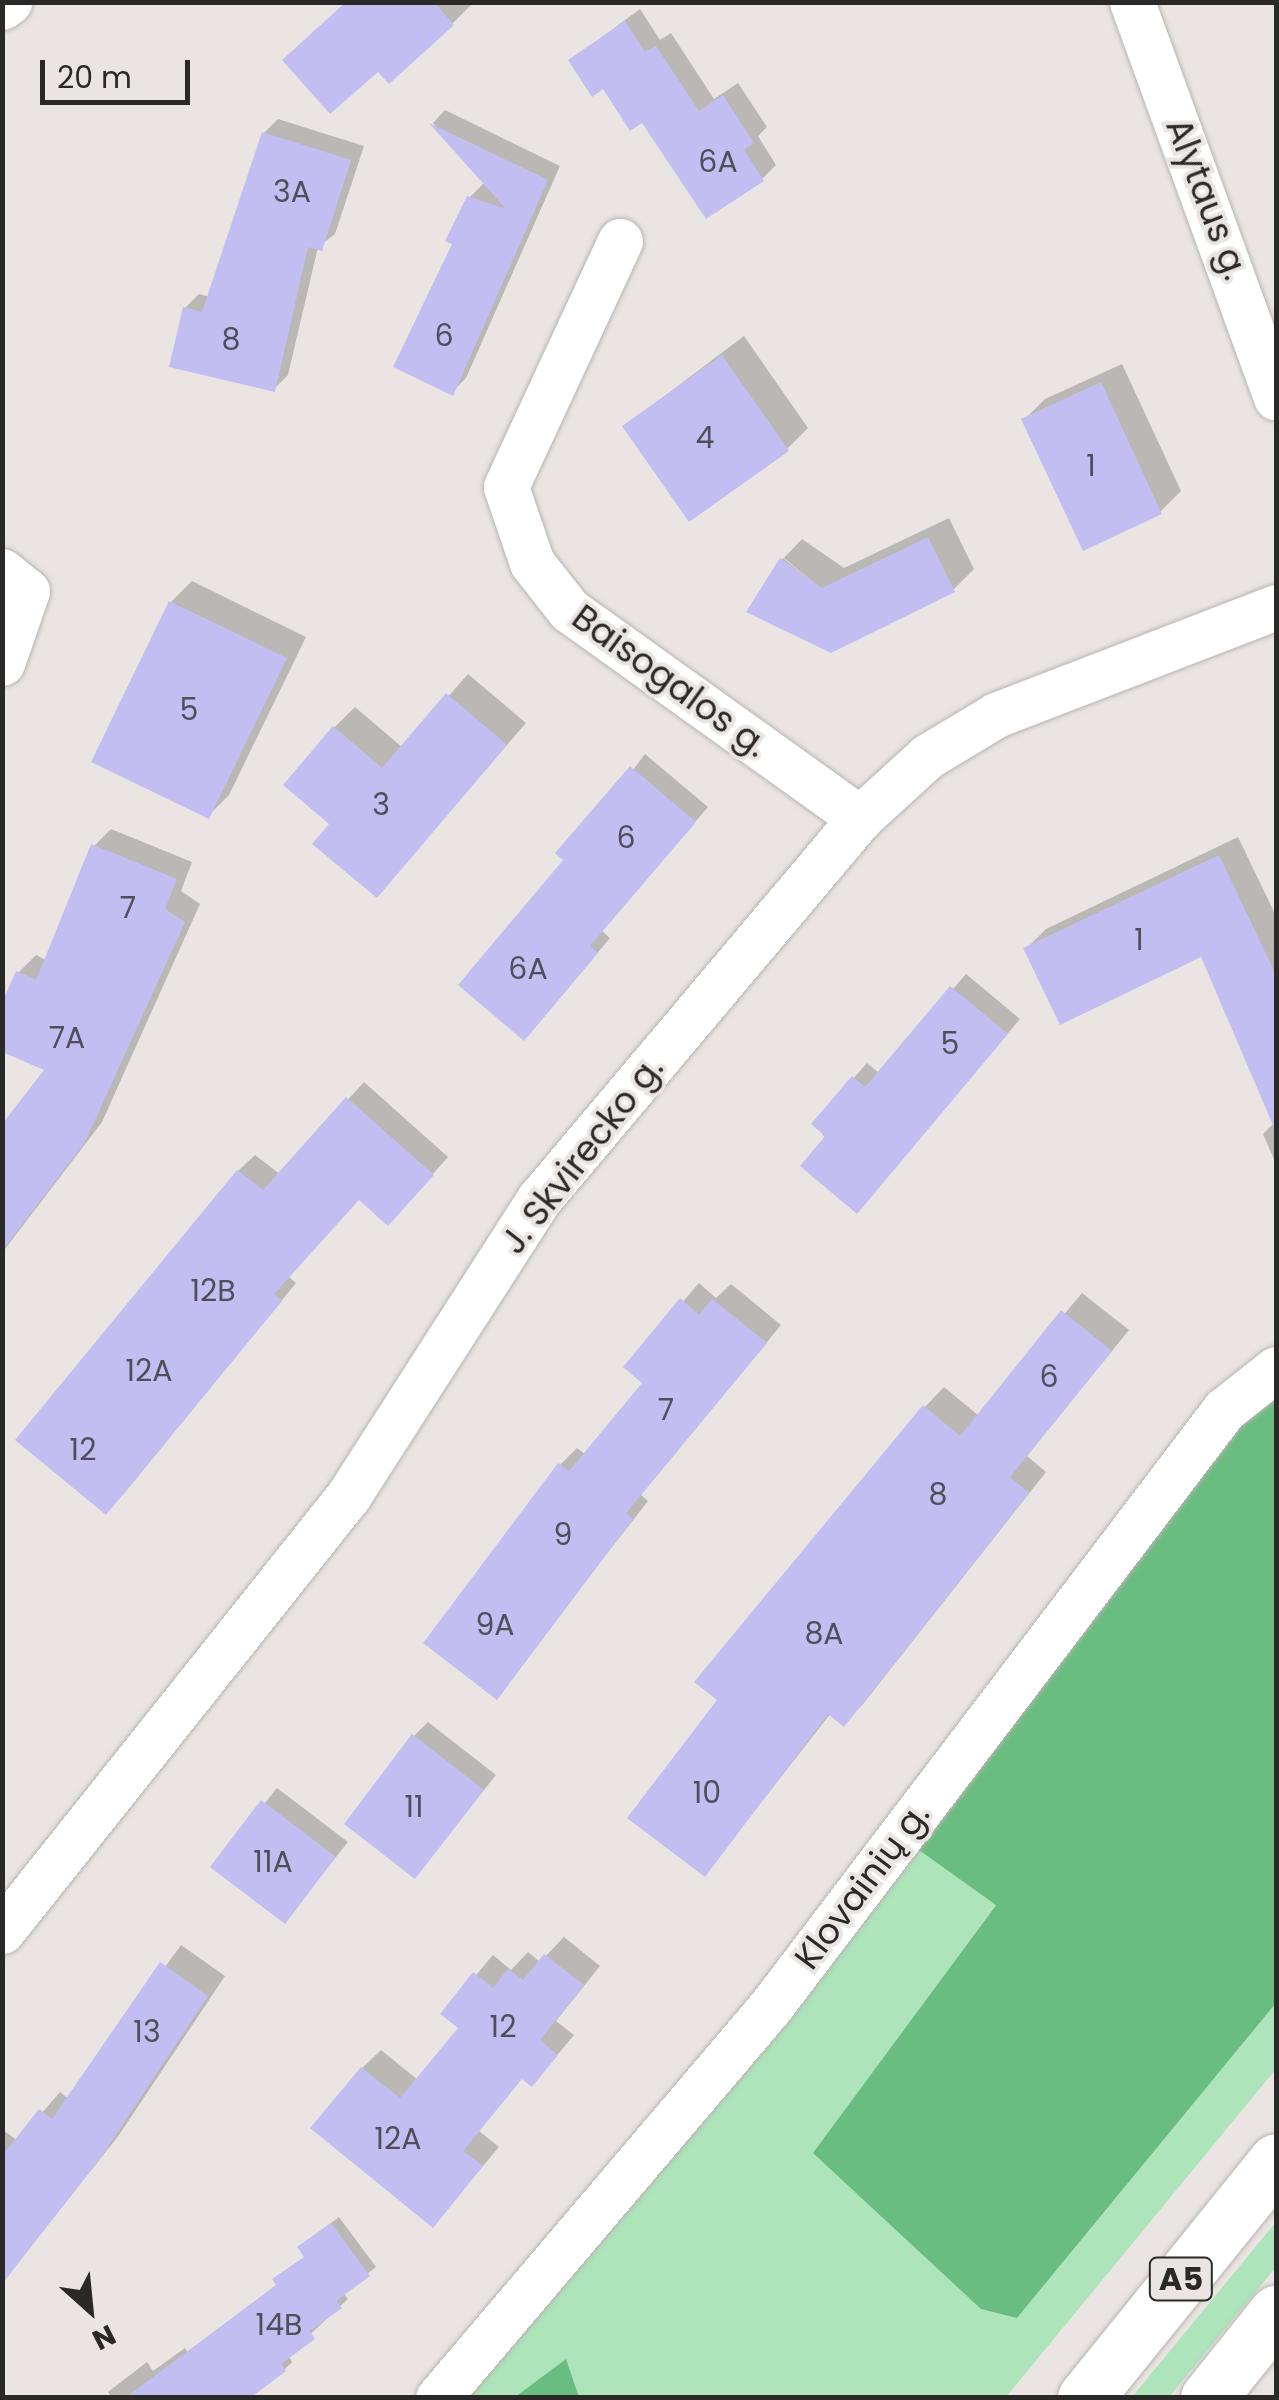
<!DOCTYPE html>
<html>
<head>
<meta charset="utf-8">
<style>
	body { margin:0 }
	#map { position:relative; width:1279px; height:2400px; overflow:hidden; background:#eae5e2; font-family:Poppins,sans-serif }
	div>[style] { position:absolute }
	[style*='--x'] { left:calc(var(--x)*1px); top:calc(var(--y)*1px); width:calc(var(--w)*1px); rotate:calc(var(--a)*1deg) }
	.green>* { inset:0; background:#ade4ba }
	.forest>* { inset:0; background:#6abd81 }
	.shadow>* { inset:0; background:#0003 }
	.building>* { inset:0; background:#c3bef2 }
	.roads { filter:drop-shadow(0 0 2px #b9b4b1) drop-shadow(0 0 2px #b9b4b1) }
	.street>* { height:45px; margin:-22.5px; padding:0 22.5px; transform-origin:22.5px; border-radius:22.5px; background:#fff }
	.highway>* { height:55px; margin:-27.5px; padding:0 27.5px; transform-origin:27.5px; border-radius:27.5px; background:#fff }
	span { translate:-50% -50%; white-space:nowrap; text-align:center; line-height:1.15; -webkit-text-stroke:8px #eae5e2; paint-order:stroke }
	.number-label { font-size:30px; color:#514e5a }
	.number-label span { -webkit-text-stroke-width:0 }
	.shield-label span { padding:2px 8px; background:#eae5e2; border:2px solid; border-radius:8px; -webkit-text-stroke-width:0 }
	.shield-label { font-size:32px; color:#2b2927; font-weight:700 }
	.street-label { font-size:35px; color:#2b2927 }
	.frame { position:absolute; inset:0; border:5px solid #2b2927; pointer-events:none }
	.north { position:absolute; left:40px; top:2260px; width:100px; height:100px; -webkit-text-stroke:8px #eae5e2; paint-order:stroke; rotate:153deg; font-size:28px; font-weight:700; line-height:40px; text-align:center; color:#2b2927 }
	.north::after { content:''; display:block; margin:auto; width:35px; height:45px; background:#2b2927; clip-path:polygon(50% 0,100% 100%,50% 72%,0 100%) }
	.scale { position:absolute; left:40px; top:60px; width:150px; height:45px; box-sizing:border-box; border:5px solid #2b2927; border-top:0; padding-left:12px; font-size:30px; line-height:35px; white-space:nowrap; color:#2b2927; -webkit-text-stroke:8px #eae5e2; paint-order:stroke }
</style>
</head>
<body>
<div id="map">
	<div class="green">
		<div style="clip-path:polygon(912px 1845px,996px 1904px,814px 2153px,1017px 2318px,1276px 2003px,1276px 2069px,1006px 2397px,579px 2397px,565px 2360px,515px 2397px,461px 2398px,541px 2313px)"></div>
		<div style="clip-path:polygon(1276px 2222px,1276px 2267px,1169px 2397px,1132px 2397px)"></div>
	</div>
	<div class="forest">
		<div style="clip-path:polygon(1276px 1399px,1276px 2003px,1017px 2318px,981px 2309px,813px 2153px,996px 1905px,912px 1845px,1236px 1430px)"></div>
		<div style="clip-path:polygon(566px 2359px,579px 2397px,515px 2397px)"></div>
	</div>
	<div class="shadow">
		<div style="clip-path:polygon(347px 2px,472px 2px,473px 3px,452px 24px)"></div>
		<div style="clip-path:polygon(640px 9px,660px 40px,671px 33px,714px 99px,738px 83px,767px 127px,758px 136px,776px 165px,762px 179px,643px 119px,571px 60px)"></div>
		<div style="clip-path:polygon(445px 110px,560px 166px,466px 378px,452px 392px,456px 243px,469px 198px,485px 182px,433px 123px)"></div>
		<div style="clip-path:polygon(278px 119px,364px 146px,335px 234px,318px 247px,288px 375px,274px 389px,185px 308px,199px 294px,210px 297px,264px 133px)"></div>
		<div style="clip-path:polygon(744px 336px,808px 428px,787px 449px,625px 426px)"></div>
		<div style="clip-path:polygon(1122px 364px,1181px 491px,1160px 512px,1024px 420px,1045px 399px)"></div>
		<div style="clip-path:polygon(949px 518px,974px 569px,953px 590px,750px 610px,783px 558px,831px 597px,784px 558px,802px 539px,844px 568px)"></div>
		<div style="clip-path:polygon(192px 581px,306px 637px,229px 795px,208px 816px,94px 761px,171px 602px)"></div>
		<div style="clip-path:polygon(468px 674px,526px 723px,377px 895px,333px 824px,334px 728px,355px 707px,403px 748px)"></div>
		<div style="clip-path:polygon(645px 754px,708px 807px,602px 931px,610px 938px,538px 1024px,566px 859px)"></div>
		<div style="clip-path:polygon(111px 829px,192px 862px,181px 891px,200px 904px,102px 1122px,2px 1253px,2px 1128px,48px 1069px,18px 973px,36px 955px,46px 960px,94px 846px)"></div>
		<div style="clip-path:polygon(1238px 837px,1276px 916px,1276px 1164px,1263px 1134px,1275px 1122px,1202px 954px,1026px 949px,1046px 929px)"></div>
		<div style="clip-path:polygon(966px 974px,1020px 1019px,870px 1197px,814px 1123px,867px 1063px,880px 1074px)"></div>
		<div style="clip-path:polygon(364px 1082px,448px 1157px,404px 1206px,360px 1197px,289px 1277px,296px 1283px,122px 1496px,238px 1171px,255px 1155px,280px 1174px)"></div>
		<div style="clip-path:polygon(699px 1283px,716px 1298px,731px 1284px,781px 1325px,641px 1495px,648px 1501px,496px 1696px,560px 1465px,577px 1448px,586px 1455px,645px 1383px,627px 1367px)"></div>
		<div style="clip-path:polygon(1082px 1293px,1129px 1330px,1027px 1456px,1046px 1472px,863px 1704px,844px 1724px,831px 1713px,705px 1874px,720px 1700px,697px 1682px,925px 1407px,944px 1387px,979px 1416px)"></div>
		<div style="clip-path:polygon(428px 1722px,496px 1775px,415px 1876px,414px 1736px)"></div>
		<div style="clip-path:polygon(277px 1788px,348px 1842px,285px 1921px,214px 1867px)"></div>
		<div style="clip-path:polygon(564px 1937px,600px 1966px,556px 2021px,574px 2035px,549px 2065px,523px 2077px,479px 2131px,499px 2147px,433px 2225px,362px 2068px,381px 2050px,418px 2080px,461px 2028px,443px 2014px,493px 1955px,511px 1970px,528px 1952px,540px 1962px)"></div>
		<div style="clip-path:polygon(181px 1945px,225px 1976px,119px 2135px,2px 2283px,2px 2129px,18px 2141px,60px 2092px,69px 2099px)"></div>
		<div style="clip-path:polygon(339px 2217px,376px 2267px,343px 2293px,348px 2299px,288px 2355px,292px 2362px,285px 2369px,254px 2392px,222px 2398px,112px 2398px,108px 2392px,147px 2362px,153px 2371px,185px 2348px,188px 2353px,254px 2305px,307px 2257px,308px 2240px)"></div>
	</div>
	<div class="building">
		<div style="clip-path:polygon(346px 2px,434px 2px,454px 25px,389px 84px,378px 72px,330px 114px,282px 60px)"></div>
		<div style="clip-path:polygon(625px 21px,645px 52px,656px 46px,699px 111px,723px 95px,754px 143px,744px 150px,764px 181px,706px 219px,642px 123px,630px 131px,603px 89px,592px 97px,568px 60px)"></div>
		<div style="clip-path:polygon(429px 123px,548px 180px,453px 396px,393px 367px,452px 244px,445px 241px,467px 196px,506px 209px)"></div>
		<div style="clip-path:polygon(262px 132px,351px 160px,322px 251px,308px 247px,275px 392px,169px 367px,183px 307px,202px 312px)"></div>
		<div style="clip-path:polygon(722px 355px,789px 451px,689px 522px,622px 426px)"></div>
		<div style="clip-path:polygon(1101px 382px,1162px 514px,1083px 551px,1021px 419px)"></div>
		<div style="clip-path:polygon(928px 537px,955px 592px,831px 653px,746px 612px,780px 558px,822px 588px)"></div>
		<div style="clip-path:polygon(169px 601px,287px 658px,209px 819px,91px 762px)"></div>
		<div style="clip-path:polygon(446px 693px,507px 745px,377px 898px,312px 844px,329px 824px,283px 785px,333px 726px,382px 768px)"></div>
		<div style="clip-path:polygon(630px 766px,696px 822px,590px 946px,598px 953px,524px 1041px,458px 985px,563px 860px,555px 853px)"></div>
		<div style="clip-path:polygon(91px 844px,177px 879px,165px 909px,185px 922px,85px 1142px,2px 1251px,2px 1124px,44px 1070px,2px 1052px,2px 1003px,16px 971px,36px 980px)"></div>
		<div style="clip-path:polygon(1219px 855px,1276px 975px,1276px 1132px,1201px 957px,1060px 1025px,1023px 948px)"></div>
		<div style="clip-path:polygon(950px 986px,1008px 1034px,857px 1214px,800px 1166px,825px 1136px,811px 1124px,852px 1076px,865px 1087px)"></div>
		<div style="clip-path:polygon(346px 1097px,434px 1175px,388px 1226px,359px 1200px,274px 1294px,282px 1301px,106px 1515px,15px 1440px,237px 1170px,263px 1190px)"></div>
		<div style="clip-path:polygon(680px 1298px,699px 1315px,712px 1299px,767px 1343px,626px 1513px,633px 1519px,497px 1700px,423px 1643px,558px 1463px,569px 1471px,642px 1383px,623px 1367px)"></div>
		<div style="clip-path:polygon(1061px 1310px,1112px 1351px,1010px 1477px,1029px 1493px,844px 1727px,828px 1714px,705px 1877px,627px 1818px,717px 1700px,694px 1682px,923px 1405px,960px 1436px)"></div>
		<div style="clip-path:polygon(412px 1734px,484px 1790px,415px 1879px,344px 1824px)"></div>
		<div style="clip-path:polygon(261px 1800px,336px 1857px,285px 1924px,210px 1867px)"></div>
		<div style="clip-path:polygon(544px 1954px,584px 1985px,540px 2040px,558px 2055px,532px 2087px,522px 2079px,463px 2151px,483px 2166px,433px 2228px,310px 2128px,361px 2067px,400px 2098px,458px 2028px,440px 2014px,473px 1972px,493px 1988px,508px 1969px,523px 1980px)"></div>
		<div style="clip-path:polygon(160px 1962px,208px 1996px,101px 2157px,2px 2284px,2px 2156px,39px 2109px,52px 2119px)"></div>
		<div style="clip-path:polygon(331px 2223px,370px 2276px,336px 2301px,342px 2308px,310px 2331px,315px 2339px,281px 2364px,286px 2371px,250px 2398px,125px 2398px,276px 2285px,272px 2279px,304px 2257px,297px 2247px)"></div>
	</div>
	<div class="roads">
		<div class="street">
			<div style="--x:1132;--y:2;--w:421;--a:70"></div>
			<div style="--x:2;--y:7;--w:9;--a:-36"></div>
			<div style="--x:620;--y:241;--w:271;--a:114.9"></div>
			<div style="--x:506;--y:487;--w:80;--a:71.1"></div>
			<div style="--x:532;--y:563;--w:60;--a:51.8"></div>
			<div style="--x:569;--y:610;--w:358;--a:35.6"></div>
			<div style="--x:2;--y:571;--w:32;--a:39"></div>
			<div style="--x:27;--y:591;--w:76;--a:109.1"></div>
			<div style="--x:2;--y:1931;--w:557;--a:-51.48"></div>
			<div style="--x:349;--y:1495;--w:353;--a:-57.3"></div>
			<div style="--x:540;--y:1198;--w:497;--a:-49.9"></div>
			<div style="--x:860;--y:818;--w:92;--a:-42.4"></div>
			<div style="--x:928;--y:756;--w:79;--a:-31.1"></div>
			<div style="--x:996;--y:715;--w:300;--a:-21.1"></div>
			<div style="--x:438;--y:2398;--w:514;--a:-49.65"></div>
			<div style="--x:771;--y:2006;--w:749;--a:-52.76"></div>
			<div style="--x:1224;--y:1410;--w:66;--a:-38.3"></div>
		</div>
		<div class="highway">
			<div style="--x:1085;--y:2398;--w:304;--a:-51.1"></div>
			<div style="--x:1208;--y:2398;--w:109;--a:-51.3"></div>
		</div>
	</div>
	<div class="number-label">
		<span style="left:718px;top:162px">6A</span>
		<span style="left:292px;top:192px">3A</span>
		<span style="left:444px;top:336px">6</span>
		<span style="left:231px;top:340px">8</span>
		<span style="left:705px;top:438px">4</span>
		<span style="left:1091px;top:466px">1</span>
		<span style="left:189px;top:710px">5</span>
		<span style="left:381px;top:805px">3</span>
		<span style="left:626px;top:838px">6</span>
		<span style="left:128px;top:908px">7</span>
		<span style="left:1139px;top:940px">1</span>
		<span style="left:528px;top:969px">6A</span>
		<span style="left:67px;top:1038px">7A</span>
		<span style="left:950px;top:1044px">5</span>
		<span style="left:213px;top:1291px">12B</span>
		<span style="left:149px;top:1371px">12A</span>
		<span style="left:1049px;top:1377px">6</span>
		<span style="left:666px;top:1410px">7</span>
		<span style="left:83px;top:1450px">12</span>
		<span style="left:938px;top:1495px">8</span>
		<span style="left:563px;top:1535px">9</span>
		<span style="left:495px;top:1625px">9A</span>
		<span style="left:824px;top:1634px">8A</span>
		<span style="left:707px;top:1793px">10</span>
		<span style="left:414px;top:1807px">11</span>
		<span style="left:273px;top:1862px">11A</span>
		<span style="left:503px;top:2027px">12</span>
		<span style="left:147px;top:2032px">13</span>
		<span style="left:398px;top:2139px">12A</span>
		<span style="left:279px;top:2325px">14B</span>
	</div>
	<div class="shield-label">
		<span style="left:1181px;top:2279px">A5</span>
	</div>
	<div class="street-label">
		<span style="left:1207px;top:199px;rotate:69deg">Alytaus g.</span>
		<span style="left:670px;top:681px;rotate:36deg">Baisogalos g.</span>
		<span style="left:582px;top:1155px;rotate:-52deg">J. Skvirecko g.</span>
		<span style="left:862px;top:1886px;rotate:-53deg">Klovainių g.</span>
	</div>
	<div class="frame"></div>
	<div class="north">N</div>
	<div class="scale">20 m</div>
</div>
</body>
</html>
